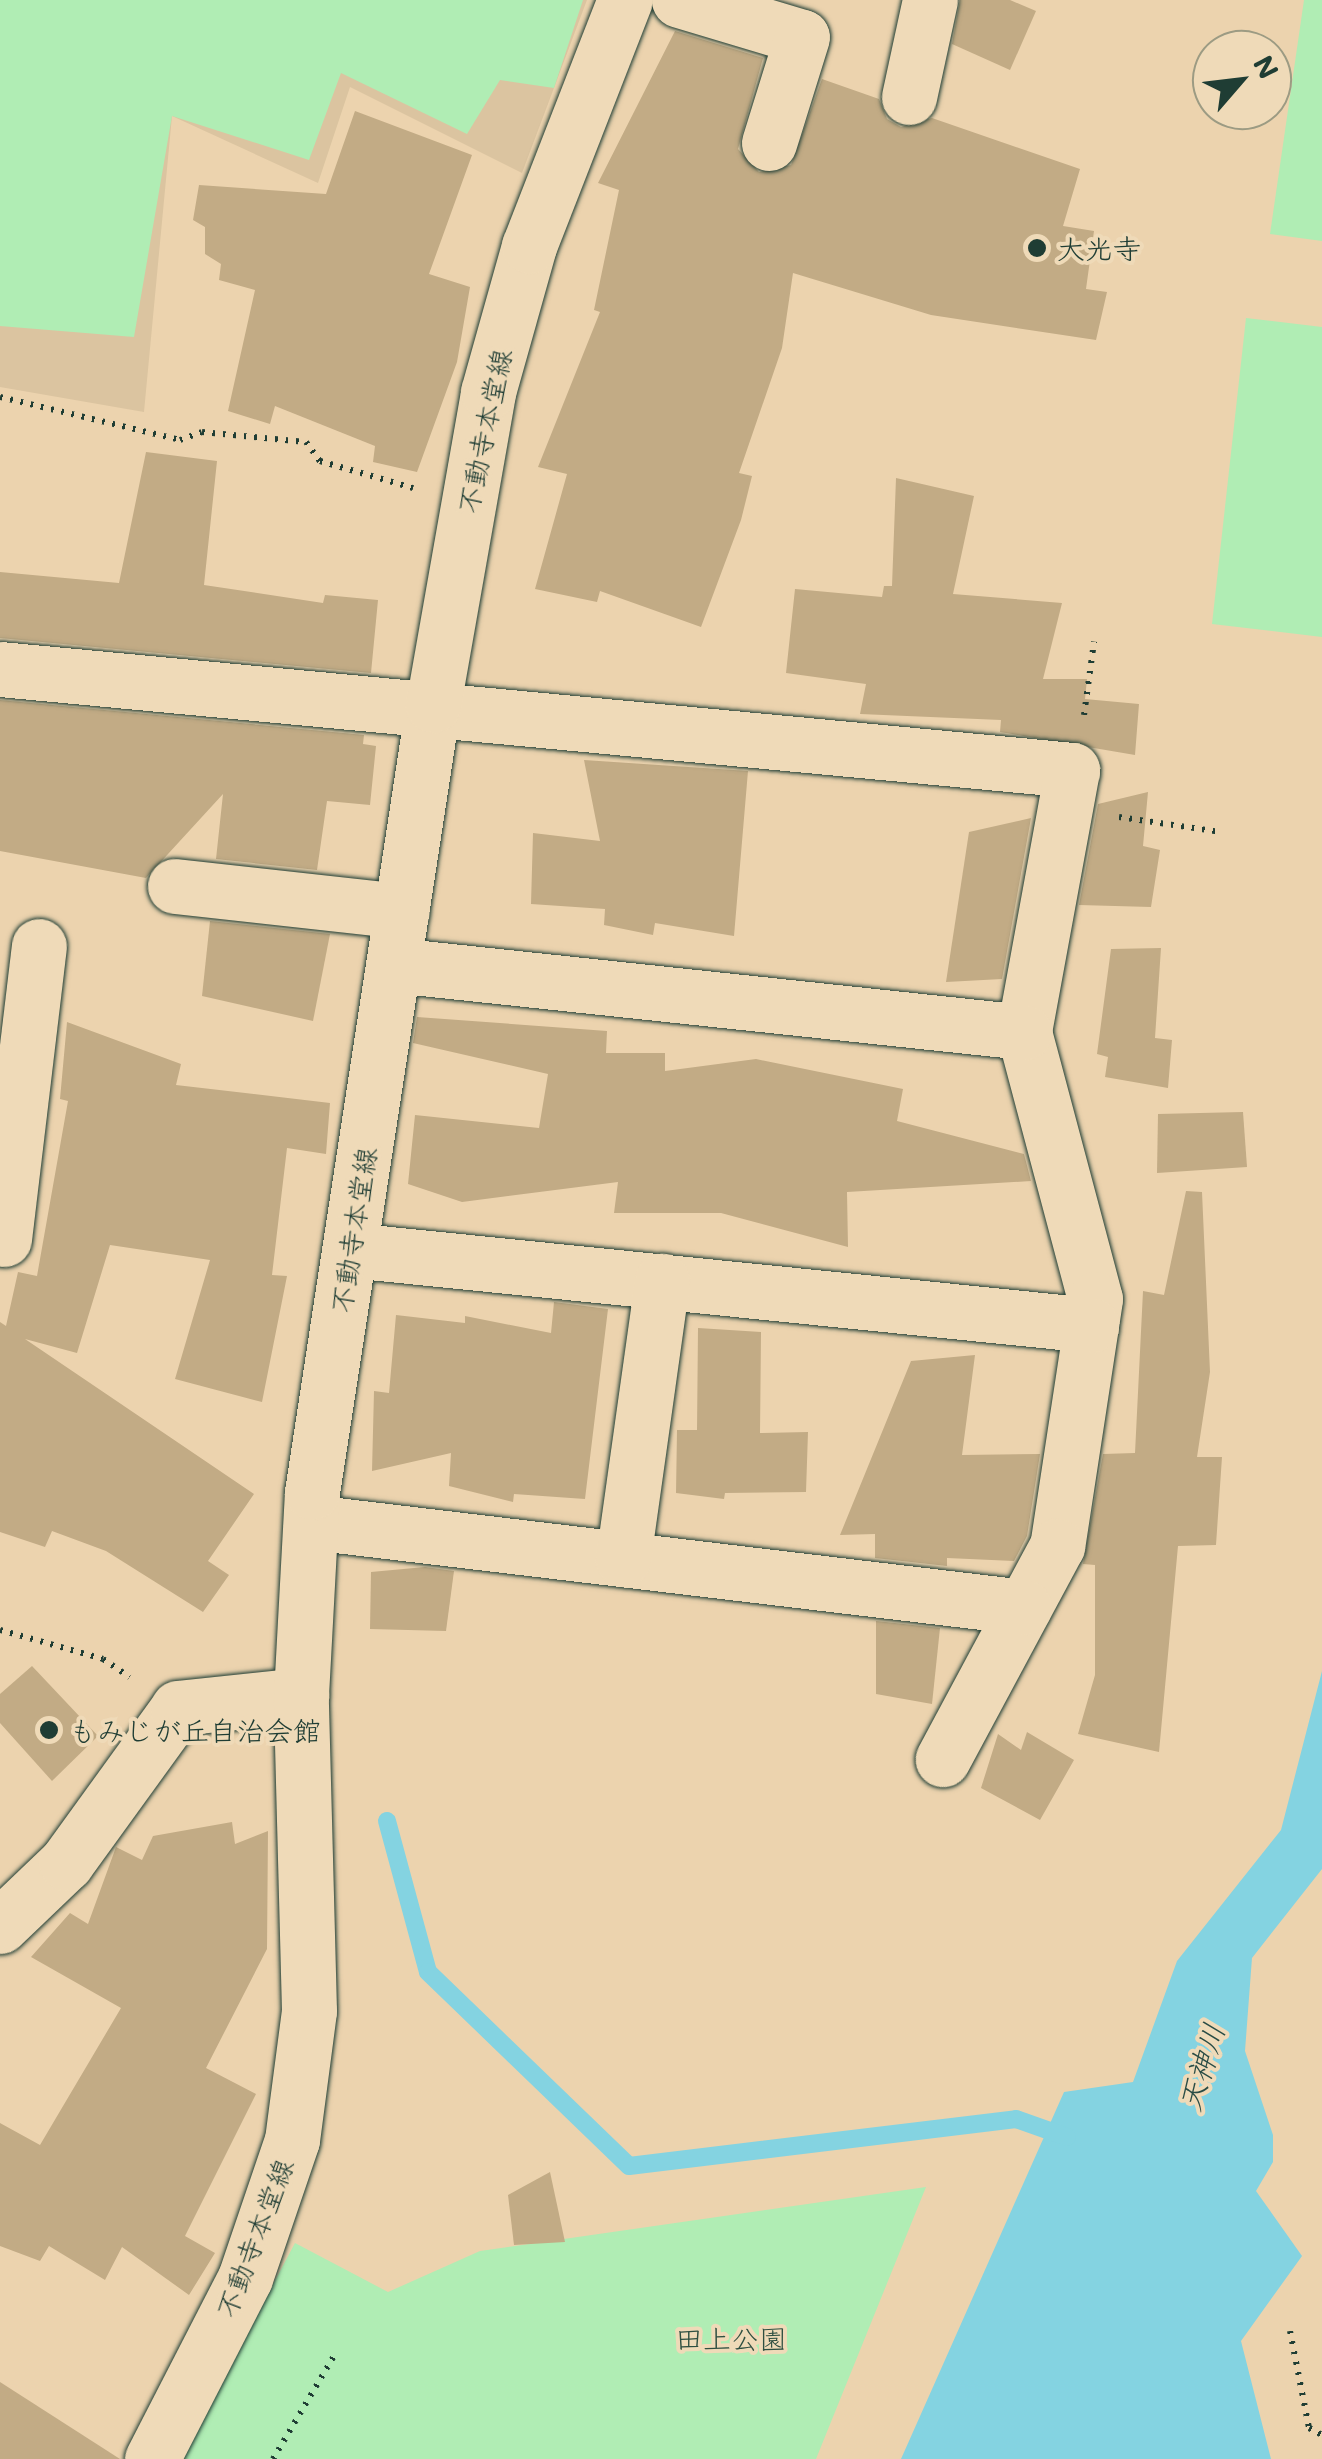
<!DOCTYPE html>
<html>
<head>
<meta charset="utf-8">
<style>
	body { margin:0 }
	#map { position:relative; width:1322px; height:2459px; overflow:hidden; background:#ecd3ae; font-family:Mali,"Klee One",sans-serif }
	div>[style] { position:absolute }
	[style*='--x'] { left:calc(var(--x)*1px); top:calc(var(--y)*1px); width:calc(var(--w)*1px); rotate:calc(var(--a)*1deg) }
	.built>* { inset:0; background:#dbc4a0 }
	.green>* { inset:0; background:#b0edb4 }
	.water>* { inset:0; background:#84d3e1 }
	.stream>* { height:18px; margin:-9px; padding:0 9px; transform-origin:9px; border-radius:9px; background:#84d3e1 }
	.building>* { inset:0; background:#c2ab85 }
	.path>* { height:6px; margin-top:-3px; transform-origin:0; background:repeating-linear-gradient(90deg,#1f3d34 0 2.5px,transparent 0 10.5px) }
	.roads { filter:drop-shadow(0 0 2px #1f3d34) drop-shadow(0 0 2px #1f3d34) }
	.street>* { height:55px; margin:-27.5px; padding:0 27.5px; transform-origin:27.5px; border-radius:27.5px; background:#efdab8 }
	.secondary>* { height:55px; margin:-27.5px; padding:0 27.5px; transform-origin:27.5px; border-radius:27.5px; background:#efdab8 }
	.dots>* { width:28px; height:28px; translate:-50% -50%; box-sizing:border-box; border:5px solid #efdab8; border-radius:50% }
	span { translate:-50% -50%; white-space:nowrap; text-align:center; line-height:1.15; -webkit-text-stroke:8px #efdab8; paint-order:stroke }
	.poi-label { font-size:28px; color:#1f3d34 }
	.left { translate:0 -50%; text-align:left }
	.street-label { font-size:28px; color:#1f3d34 }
	.park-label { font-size:28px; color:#2e4f41 }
	.water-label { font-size:30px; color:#294c45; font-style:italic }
	.north { position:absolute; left:1192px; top:30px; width:100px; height:100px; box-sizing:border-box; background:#efdab8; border:2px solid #9c9b83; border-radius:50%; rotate:62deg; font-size:28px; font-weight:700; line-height:40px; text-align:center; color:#1f3d34 }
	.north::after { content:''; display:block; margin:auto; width:35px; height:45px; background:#1f3d34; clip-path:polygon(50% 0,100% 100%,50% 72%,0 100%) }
</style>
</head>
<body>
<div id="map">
	<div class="built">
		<div style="clip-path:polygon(0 0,587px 0,522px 173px,350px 87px,318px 183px,172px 116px,144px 412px,0 387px)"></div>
	</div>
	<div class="green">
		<div style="clip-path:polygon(0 0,583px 0,554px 88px,500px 80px,467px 134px,341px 73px,309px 160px,172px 116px,134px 337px,0 326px)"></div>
		<div style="clip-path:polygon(1304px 0,1322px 0,1322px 241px,1270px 234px)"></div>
		<div style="clip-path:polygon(1246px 318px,1322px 327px,1322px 637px,1212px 624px)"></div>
		<div style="clip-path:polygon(926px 2187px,816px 2459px,180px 2459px,295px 2243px,388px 2292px,480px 2251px)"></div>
	</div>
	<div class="water">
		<div style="clip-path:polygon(1322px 1671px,1322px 1869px,1252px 1958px,1245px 2051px,1273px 2135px,1273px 2162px,1256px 2191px,1302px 2256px,1241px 2341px,1271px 2459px,901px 2459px,1064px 2092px,1133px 2082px,1177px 1961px,1281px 1830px)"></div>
	</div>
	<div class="stream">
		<div style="--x:387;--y:1821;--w:156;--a:74.8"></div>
		<div style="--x:428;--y:1972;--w:279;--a:44"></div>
		<div style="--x:629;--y:2166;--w:390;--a:-6.9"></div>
		<div style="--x:1016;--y:2119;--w:54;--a:19.4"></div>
	</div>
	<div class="building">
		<div style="clip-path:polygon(960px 0,1010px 0,1036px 11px,1010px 70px,952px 44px)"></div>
		<div style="clip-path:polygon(675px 31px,763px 58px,738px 149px,759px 172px,791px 165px,822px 79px,879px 99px,887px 119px,901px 127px,932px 118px,1080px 169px,1063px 226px,1094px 231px,1086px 289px,1107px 292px,1096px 340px,931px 315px,793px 273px,782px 348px,739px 473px,752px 476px,741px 520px,701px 627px,600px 591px,597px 602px,535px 589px,567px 474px,538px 467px,600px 312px,594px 310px,619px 190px,598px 183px)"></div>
		<div style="clip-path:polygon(355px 111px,472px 155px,429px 274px,470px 287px,457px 362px,417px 472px,373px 462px,375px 446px,275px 406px,270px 424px,228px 411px,255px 290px,219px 280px,221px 264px,205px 254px,205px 227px,193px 220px,199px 185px,326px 194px)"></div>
		<div style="clip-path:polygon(146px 452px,217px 461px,204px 585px,323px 603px,325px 595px,378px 600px,371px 673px,0 638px,0 572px,119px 583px)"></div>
		<div style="clip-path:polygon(896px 478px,974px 496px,953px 594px,1062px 603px,1043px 679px,1087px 679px,1085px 699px,1139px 704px,1135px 755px,1000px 732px,1001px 720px,860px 714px,866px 684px,786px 673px,795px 589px,882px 597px,884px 586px,892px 586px)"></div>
		<div style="clip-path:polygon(0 700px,364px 735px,363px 744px,376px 746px,370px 805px,327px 801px,317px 870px,216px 859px,223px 794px,146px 878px,0 851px)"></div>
		<div style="clip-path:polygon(584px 760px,748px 771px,734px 936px,655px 923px,653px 935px,604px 925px,605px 909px,531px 904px,533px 833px,600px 841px)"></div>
		<div style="clip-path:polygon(1148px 792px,1143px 846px,1160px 850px,1151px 907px,1079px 905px,1098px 804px)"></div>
		<div style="clip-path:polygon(1031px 818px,1002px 979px,946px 982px,969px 832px)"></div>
		<div style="clip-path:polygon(210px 921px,330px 934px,313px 1021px,202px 996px)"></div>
		<div style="clip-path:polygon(1161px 948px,1155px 1038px,1172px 1040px,1168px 1088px,1105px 1077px,1108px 1057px,1097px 1054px,1111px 949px)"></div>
		<div style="clip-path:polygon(417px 1017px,607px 1031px,606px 1053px,665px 1053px,665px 1071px,756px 1059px,903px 1089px,897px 1121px,1024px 1154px,1031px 1181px,847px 1192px,848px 1247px,721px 1213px,614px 1213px,618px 1182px,462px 1202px,408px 1184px,415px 1115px,539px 1128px,548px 1074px,413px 1043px)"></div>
		<div style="clip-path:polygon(67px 1022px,181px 1064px,176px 1085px,330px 1103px,326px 1154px,287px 1148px,272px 1275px,287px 1276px,262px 1402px,175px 1379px,210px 1260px,110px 1245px,77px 1353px,25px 1339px,254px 1494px,208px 1561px,229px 1575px,203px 1612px,106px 1551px,52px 1531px,45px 1547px,0 1532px,0 1322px,6px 1326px,18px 1272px,37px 1276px,68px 1101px,60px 1099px)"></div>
		<div style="clip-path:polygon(1243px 1112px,1247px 1167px,1157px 1173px,1158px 1114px)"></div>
		<div style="clip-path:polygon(1186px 1191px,1202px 1192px,1210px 1372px,1197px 1457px,1222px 1457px,1216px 1545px,1178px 1546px,1159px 1752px,1078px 1734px,1095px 1675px,1095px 1565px,1083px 1564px,1103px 1454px,1135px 1453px,1143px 1291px,1164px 1295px)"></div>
		<div style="clip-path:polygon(554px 1302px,608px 1309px,585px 1499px,514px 1494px,513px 1502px,449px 1486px,451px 1453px,372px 1471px,374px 1391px,389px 1393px,396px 1315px,465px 1323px,465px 1316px,551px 1333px)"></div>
		<div style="clip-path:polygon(698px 1328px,761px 1332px,760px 1433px,808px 1432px,806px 1492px,725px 1493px,724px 1499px,676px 1493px,677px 1430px,697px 1430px)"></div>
		<div style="clip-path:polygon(975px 1355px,962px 1455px,1040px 1454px,1027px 1536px,1014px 1561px,947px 1558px,947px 1566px,875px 1558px,875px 1534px,840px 1535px,911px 1361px)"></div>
		<div style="clip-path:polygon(425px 1567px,454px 1571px,446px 1631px,370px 1629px,371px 1572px)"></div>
		<div style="clip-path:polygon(876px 1621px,940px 1628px,932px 1704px,876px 1694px)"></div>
		<div style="clip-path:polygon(32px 1666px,98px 1736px,52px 1781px,0 1723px,0 1694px)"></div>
		<div style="clip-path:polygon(1027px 1732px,1074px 1760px,1040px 1820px,981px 1788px,998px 1734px,1021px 1750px)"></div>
		<div style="clip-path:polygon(232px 1822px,235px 1844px,268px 1831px,267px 1949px,206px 2068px,256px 2094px,185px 2236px,215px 2253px,189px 2295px,122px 2247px,105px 2280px,49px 2246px,40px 2261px,0 2246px,0 2123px,40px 2145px,121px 2008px,31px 1957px,70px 1913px,88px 1924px,116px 1847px,142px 1860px,153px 1836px)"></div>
		<div style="clip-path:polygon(550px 2172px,565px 2242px,514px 2245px,508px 2195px)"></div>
		<div style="clip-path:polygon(0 2382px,120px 2459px,0 2459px)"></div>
	</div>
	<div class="path">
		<div style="--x:0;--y:397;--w:185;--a:13.4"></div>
		<div style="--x:180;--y:440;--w:23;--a:-20"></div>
		<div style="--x:202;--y:432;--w:104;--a:5.5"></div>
		<div style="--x:306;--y:442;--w:24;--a:54"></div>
		<div style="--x:320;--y:461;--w:97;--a:16.2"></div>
		<div style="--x:1084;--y:715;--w:74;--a:-82.2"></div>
		<div style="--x:1119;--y:817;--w:102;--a:8.4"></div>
		<div style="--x:0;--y:1630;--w:107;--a:15.7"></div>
		<div style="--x:103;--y:1659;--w:32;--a:34"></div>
		<div style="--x:1290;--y:2331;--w:99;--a:78.9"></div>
		<div style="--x:1309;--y:2428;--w:15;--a:28"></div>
		<div style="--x:273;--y:2459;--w:120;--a:-59.4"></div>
	</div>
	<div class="roads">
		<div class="street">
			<div style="--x:679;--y:0;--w:128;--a:16.7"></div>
			<div style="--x:802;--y:37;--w:111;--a:107.3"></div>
			<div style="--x:909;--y:97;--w:99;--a:-77.8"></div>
			<div style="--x:0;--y:669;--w:1077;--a:5.38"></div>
			<div style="--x:1072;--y:770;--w:266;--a:100.4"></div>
			<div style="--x:1024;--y:1032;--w:276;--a:75.1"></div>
			<div style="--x:1095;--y:1299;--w:250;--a:98.7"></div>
			<div style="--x:1057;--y:1546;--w:242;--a:118.2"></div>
			<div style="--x:175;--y:886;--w:228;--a:6.3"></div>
			<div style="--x:394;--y:965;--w:634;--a:6.07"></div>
			<div style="--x:4;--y:1239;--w:295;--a:-83.2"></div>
			<div style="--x:350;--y:1250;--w:745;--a:5.78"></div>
			<div style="--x:311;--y:1522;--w:718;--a:6.8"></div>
			<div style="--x:623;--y:1559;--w:281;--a:-82"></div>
			<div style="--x:0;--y:1926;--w:91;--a:-43.7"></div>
			<div style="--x:66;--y:1863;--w:191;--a:-54.1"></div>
			<div style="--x:178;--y:1708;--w:124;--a:-6"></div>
		</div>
		<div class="secondary">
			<div style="--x:152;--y:2459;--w:203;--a:-62.8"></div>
			<div style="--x:245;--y:2278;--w:146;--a:-71.2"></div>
			<div style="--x:292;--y:2140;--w:130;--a:-82.5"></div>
			<div style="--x:309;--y:2011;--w:316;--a:-91.5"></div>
			<div style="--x:301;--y:1695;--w:203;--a:-86.9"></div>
			<div style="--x:312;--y:1492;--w:796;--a:-81.26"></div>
			<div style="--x:433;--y:705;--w:318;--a:-80"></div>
			<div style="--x:488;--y:392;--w:152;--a:-74.3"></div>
			<div style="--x:529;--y:246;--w:264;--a:-68.7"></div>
		</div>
	</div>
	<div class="dots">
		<div style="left:1037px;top:248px;background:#1f3d34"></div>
		<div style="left:49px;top:1730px;background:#1f3d34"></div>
	</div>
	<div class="poi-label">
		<span class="left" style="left:1057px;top:248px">大光寺</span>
		<span class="left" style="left:69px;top:1730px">もみじが丘自治会館</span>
	</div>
	<div class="street-label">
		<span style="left:484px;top:431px;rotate:-78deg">不動寺本堂線</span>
		<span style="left:353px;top:1230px;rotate:-81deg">不動寺本堂線</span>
		<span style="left:254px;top:2238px;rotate:-69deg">不動寺本堂線</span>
	</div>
	<div class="park-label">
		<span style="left:731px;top:2338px">田上公園</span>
	</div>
	<div class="water-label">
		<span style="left:1201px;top:2067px;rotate:-73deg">天神川</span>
	</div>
	<div class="north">N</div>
</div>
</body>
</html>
